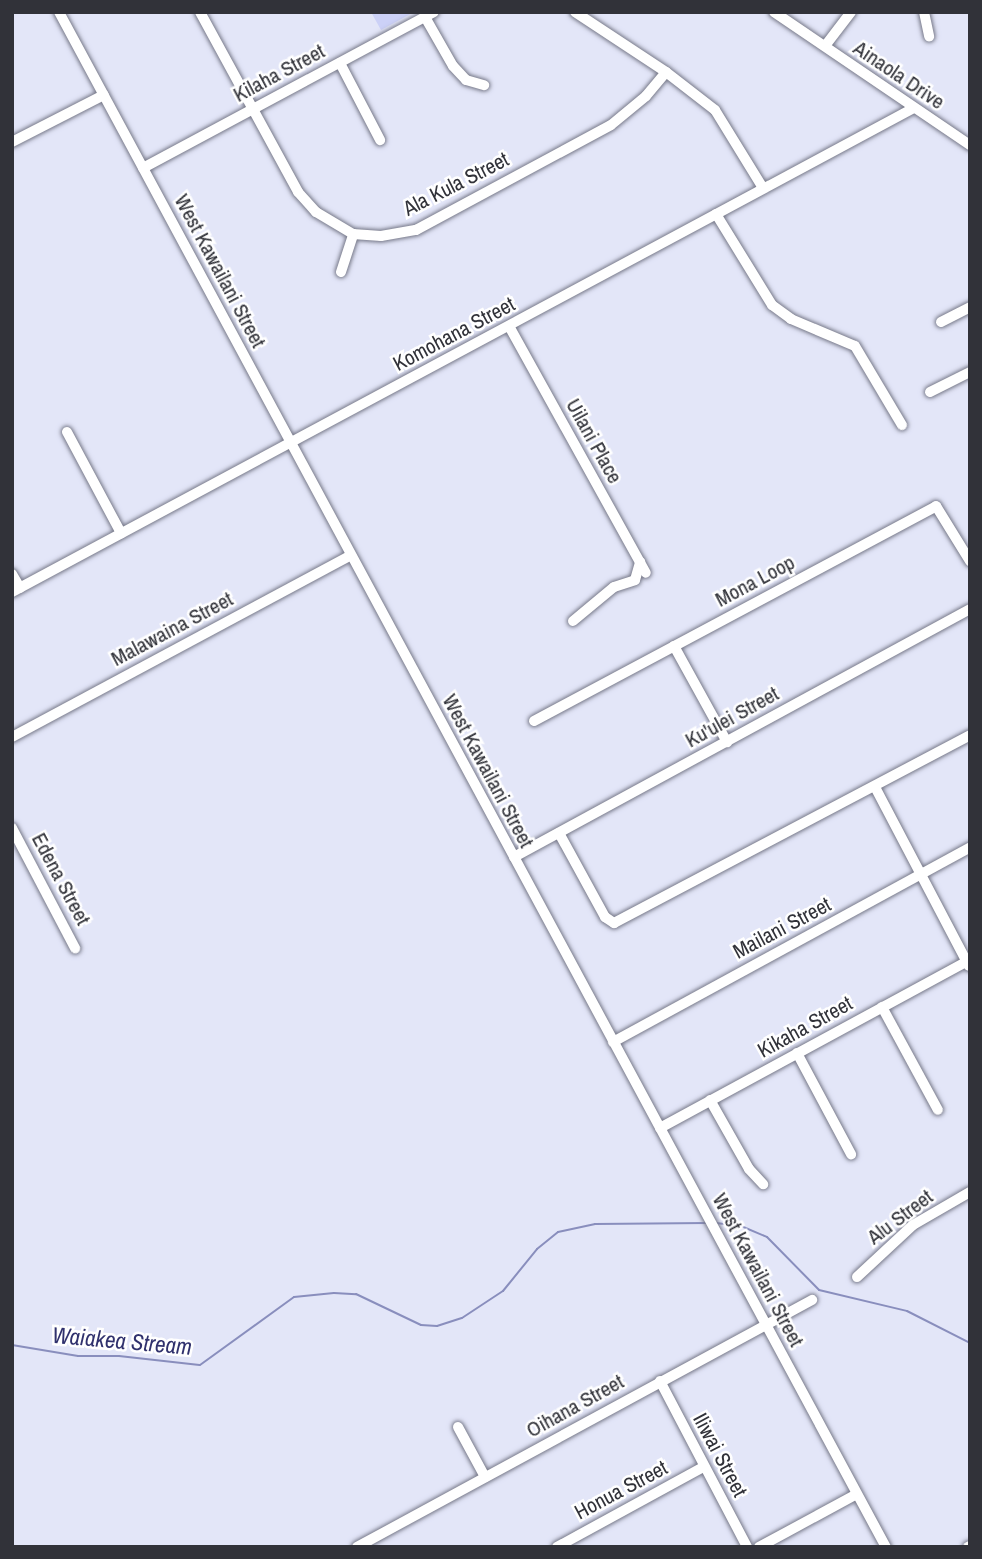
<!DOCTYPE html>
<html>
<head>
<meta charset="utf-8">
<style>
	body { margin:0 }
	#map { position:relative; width:982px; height:1559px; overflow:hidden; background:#e3e6f8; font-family:"Archivo Narrow",sans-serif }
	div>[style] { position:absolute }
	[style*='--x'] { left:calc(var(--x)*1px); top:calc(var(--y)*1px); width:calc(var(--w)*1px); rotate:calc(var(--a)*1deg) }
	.green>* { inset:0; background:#ccd1f7 }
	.stream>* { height:2px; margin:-1px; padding:0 1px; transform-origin:1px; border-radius:1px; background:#898ebd }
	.roads { filter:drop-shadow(0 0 2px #777989) drop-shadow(0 0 2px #777989) }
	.minor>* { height:10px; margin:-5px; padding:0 5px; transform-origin:5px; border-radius:5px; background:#fff }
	span { translate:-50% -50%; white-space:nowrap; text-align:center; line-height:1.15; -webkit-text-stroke:5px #fff; paint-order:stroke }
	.street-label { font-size:21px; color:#313239 }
	.water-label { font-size:23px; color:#30316d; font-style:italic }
	.frame { position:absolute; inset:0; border:14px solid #313239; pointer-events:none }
</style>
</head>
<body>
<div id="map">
	<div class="green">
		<div style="clip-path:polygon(371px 12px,414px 12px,381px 30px)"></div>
	</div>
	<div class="stream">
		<div style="--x:716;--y:1223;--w:25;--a:7"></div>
		<div style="--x:741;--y:1226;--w:28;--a:23"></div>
		<div style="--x:767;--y:1237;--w:74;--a:45.5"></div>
		<div style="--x:819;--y:1290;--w:90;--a:13.4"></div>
		<div style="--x:907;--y:1311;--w:71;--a:26.9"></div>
		<div style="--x:12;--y:1345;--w:67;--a:9.5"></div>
		<div style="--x:78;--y:1356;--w:41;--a:0"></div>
		<div style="--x:119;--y:1356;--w:81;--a:6.3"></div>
		<div style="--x:200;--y:1365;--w:116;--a:-35.9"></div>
		<div style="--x:294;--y:1297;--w:40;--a:-5.7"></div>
		<div style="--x:334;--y:1293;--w:22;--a:3"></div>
		<div style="--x:356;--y:1294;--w:72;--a:25.5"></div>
		<div style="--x:421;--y:1325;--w:16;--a:4"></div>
		<div style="--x:437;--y:1326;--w:26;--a:-18"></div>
		<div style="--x:462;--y:1318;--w:49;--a:-33.4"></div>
		<div style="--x:503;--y:1291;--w:54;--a:-51"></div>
		<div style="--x:537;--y:1249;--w:27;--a:-39"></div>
		<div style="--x:558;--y:1232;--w:38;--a:-12"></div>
		<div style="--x:595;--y:1224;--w:112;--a:-0.5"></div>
	</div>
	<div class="roads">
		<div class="minor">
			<div style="--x:59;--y:12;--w:1744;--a:61.69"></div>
			<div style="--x:200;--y:12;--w:205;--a:61.4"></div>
			<div style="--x:298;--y:192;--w:27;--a:48"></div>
			<div style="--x:316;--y:212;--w:43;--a:30.7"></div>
			<div style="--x:353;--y:234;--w:28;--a:4"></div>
			<div style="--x:381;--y:236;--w:36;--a:-10"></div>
			<div style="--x:416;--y:230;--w:221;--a:-28.3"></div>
			<div style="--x:611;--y:125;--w:45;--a:-39.6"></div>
			<div style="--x:646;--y:96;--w:31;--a:-50"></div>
			<div style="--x:575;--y:12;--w:109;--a:33.4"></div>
			<div style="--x:666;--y:72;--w:62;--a:37.8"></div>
			<div style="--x:715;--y:110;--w:92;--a:58.4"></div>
			<div style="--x:774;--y:12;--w:237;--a:34.2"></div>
			<div style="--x:924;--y:12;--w:25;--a:78"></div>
			<div style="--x:425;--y:17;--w:56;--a:60.3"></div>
			<div style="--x:453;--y:66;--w:19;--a:47"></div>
			<div style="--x:466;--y:80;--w:19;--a:16"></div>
			<div style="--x:825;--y:46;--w:43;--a:-52.6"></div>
			<div style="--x:340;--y:63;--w:87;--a:62.5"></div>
			<div style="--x:12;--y:142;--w:103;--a:-27.1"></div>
			<div style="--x:143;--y:168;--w:330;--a:-28.2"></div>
			<div style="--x:716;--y:214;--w:107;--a:58.4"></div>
			<div style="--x:772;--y:305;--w:24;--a:36"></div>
			<div style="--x:791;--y:319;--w:69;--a:22.9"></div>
			<div style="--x:855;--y:346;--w:92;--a:59.3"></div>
			<div style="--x:341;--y:272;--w:40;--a:-72"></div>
			<div style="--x:941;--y:322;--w:33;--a:-27"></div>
			<div style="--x:509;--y:326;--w:282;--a:61"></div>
			<div style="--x:930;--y:392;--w:45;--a:-26.6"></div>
			<div style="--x:67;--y:432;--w:115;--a:61.9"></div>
			<div style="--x:12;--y:574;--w:16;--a:60"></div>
			<div style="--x:12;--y:592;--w:1021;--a:-28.22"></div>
			<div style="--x:573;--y:621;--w:53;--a:-39.7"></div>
			<div style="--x:614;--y:587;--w:22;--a:-18"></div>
			<div style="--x:635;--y:580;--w:19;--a:-74"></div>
			<div style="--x:674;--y:646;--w:110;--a:61.1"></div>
			<div style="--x:534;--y:721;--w:456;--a:-28.1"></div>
			<div style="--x:936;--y:506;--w:65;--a:58.3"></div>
			<div style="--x:12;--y:737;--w:383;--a:-28.2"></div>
			<div style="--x:875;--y:787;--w:202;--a:62.3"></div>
			<div style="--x:12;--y:828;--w:136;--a:62.3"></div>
			<div style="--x:559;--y:833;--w:96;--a:61.3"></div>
			<div style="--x:605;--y:917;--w:11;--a:34"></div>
			<div style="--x:614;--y:923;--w:403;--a:-27.8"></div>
			<div style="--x:514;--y:857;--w:519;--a:-28.54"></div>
			<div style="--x:882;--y:1007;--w:117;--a:61.5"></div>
			<div style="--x:613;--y:1042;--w:407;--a:-28.6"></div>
			<div style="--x:797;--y:1053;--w:115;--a:61.9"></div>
			<div style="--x:710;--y:1100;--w:79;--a:60.5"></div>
			<div style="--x:749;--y:1169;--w:21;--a:47"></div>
			<div style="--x:660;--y:1128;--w:353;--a:-28.5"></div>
			<div style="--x:857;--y:1277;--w:76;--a:-42.9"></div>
			<div style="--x:913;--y:1225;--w:66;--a:-30.1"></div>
			<div style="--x:660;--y:1381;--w:187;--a:62.3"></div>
			<div style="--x:458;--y:1427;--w:57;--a:61.6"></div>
			<div style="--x:357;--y:1547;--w:518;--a:-28.5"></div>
			<div style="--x:557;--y:1547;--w:166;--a:-28.7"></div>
			<div style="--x:759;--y:1547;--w:111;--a:-28.4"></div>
			<div style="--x:968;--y:1547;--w:2;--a:-27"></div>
		</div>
	</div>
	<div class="street-label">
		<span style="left:279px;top:73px;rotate:-28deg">Kilaha Street</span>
		<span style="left:899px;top:75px;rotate:34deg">Ainaola Drive</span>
		<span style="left:456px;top:184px;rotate:-27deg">Ala Kula Street</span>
		<span style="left:220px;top:271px;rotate:62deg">West Kawailani Street</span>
		<span style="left:454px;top:334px;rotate:-28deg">Komohana Street</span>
		<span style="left:594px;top:441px;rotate:61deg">Uilani Place</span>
		<span style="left:755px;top:581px;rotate:-28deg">Mona Loop</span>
		<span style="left:172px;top:629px;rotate:-28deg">Malawaina Street</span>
		<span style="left:732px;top:717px;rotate:-29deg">Ku'ulei Street</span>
		<span style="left:488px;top:771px;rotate:62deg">West Kawailani Street</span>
		<span style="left:61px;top:879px;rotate:62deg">Edena Street</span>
		<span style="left:782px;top:928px;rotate:-28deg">Mailani Street</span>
		<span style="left:805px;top:1027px;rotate:-29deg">Kikaha Street</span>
		<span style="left:900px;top:1217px;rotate:-37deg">Alu Street</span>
		<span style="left:758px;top:1270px;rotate:62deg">West Kawailani Street</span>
		<span style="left:575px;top:1406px;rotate:-29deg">Oihana Street</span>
		<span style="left:720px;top:1455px;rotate:62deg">Iliwai Street</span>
		<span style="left:621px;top:1490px;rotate:-28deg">Honua Street</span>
	</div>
	<div class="water-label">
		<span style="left:122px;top:1341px;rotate:5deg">Waiakea Stream</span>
	</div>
	<div class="frame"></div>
</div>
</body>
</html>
